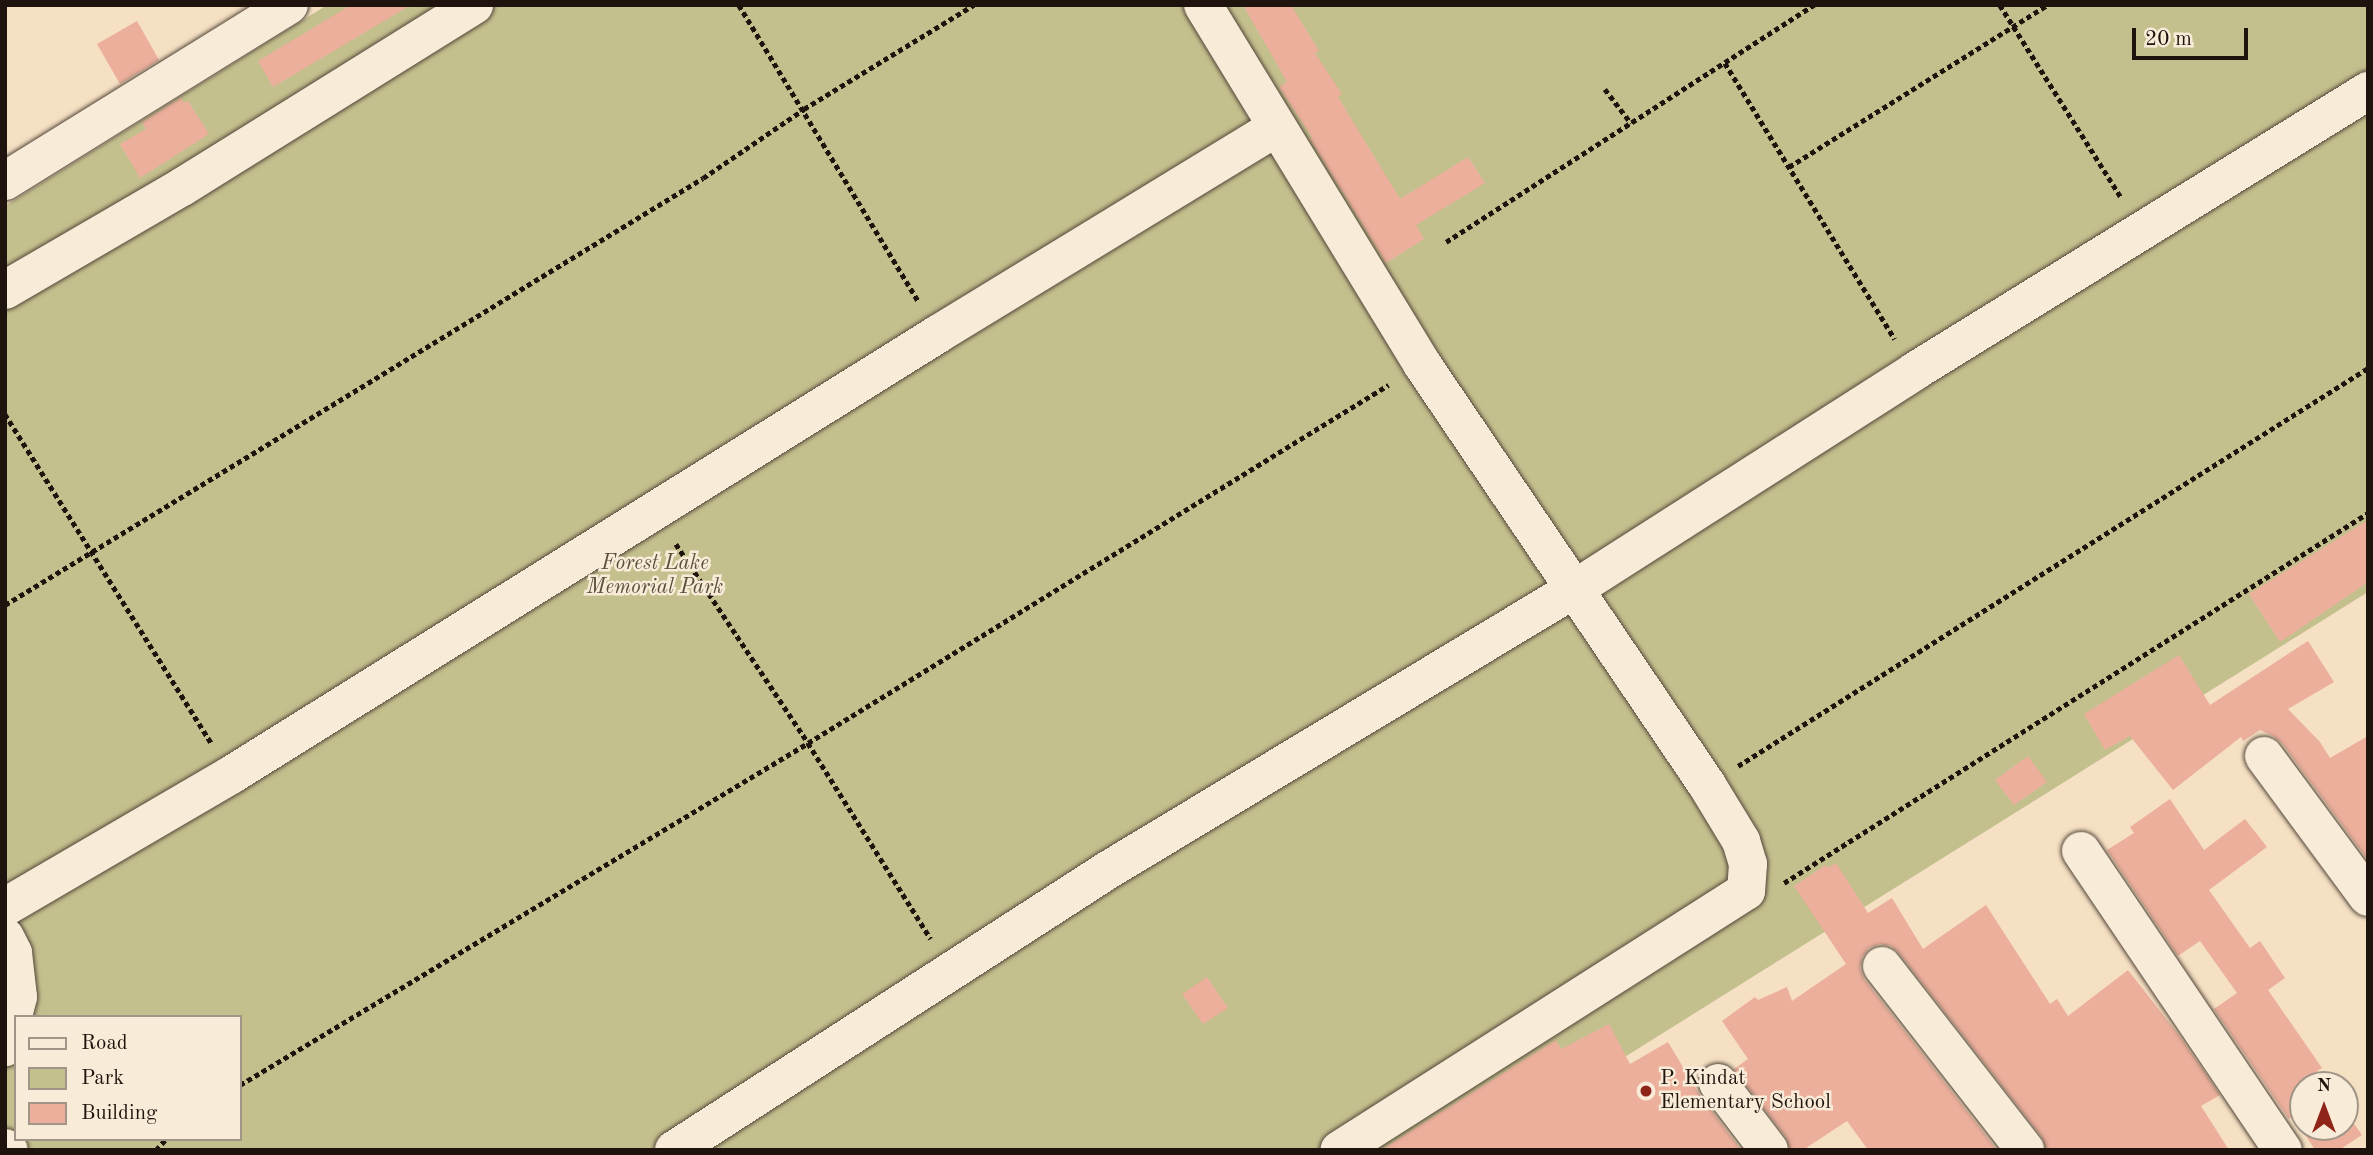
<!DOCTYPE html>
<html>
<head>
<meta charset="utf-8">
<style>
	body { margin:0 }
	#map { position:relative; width:2373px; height:1155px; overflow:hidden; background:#f5e0c3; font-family:"Old Standard TT",serif }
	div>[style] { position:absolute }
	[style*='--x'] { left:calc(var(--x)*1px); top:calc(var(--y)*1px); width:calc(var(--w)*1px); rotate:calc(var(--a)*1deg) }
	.green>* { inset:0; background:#c4c08e }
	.building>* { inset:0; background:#ebaf9c }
	.path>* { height:4.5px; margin-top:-2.25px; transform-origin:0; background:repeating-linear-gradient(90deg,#1f130d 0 5px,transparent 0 8.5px) }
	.roads { filter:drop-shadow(0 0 2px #54463a) drop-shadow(0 0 2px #54463a) }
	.minor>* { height:38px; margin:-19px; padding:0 19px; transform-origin:19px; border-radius:19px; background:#f8ebd8 }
	.dots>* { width:19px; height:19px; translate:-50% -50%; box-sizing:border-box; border:4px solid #f8ebd8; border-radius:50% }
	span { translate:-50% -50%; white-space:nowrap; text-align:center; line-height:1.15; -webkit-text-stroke:5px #f8ebd8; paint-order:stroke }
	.park-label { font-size:21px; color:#59503a; font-style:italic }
	.poi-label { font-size:21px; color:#1f130d }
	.left { translate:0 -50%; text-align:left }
	.frame { position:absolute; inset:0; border:7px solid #1f130d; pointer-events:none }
	.legend { position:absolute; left:14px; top:1015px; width:228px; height:126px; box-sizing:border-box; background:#f8ebd8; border:2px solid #a19587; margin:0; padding:9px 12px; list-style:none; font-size:21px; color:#1f130d }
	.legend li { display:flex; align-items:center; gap:14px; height:35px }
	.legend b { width:35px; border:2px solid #a19587 }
	.north { position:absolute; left:2289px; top:1071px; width:70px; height:70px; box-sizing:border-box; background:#f8ebd8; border:2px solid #a19587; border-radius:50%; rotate:0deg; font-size:19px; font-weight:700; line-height:28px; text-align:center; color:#1f130d }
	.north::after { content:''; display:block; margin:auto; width:24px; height:32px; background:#8f2418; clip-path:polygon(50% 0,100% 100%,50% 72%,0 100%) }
	.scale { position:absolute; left:2132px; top:28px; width:116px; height:32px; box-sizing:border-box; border:4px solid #1f130d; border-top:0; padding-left:9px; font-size:21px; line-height:24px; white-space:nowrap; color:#1f130d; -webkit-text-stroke:5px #f8ebd8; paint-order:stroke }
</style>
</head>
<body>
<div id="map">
	<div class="green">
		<div style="clip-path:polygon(evenodd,327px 5px,2368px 5px,2368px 592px,1476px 1150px,5px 1150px,5px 206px,327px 5px,16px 1017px,240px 1017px,240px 1139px,16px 1139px,16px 1017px)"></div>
	</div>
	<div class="building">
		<div style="clip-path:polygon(351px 5px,411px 5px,273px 87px,258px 61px)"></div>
		<div style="clip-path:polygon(1243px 5px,1291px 5px,1319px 51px,1315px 53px,1342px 94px,1338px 97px,1400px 199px,1468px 157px,1485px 183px,1416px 225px,1424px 239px,1386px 263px,1310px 139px,1312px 137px,1279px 87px,1287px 82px)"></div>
		<div style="clip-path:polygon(137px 21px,159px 60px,120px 84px,97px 44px)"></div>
		<div style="clip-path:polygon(181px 98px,184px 103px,188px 101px,209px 134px,140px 178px,120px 144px,146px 129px,142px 122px)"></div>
		<div style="clip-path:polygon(2368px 520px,2368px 582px,2280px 642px,2249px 594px)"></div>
		<div style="clip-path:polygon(2308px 641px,2334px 682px,2288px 709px,2320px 742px,2330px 758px,2368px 736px,2368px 860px,2282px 743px,2273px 736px,2260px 730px,2243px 741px,2241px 737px,2173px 790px,2130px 736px,2105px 750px,2084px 714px,2179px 655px,2210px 705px)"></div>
		<div style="clip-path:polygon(2028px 756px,2047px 782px,2014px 805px,1995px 780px)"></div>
		<div style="clip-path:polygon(2170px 799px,2204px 850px,2245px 819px,2267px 847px,2209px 890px,2250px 948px,2260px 941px,2285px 978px,2268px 990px,2322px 1068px,2317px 1071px,2327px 1085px,2303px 1085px,2303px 1127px,2345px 1127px,2345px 1111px,2362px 1135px,2339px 1150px,2315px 1150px,2293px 1116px,2289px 1119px,2214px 1009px,2237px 993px,2200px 941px,2178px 956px,2107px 850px,2134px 833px,2130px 827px)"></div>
		<div style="clip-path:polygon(1836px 863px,1868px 913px,1892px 898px,1923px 949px,1986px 905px,2050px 1004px,2057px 999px,2068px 1016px,2128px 970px,2178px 1034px,2220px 1095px,2201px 1106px,2229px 1150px,2046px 1150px,2042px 1137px,1899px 953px,1891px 946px,1880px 944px,1869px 948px,1862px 957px,1860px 968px,1864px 979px,1997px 1150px,1868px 1150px,1847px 1121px,1803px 1150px,1790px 1150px,1786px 1137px,1734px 1069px,1748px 1059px,1722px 1021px,1755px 997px,1758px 1000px,1787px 987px,1792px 1001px,1846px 964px,1794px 886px,1826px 865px,1828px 868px)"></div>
		<div style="clip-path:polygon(1207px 977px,1228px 1008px,1203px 1024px,1182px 994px)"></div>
		<div style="clip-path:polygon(1609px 1024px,1630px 1064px,1668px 1042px,1699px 1094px,1741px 1150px,1381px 1150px,1556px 1040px,1561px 1049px)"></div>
	</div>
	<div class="path">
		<div style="--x:739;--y:5;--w:346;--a:58.8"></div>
		<div style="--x:2000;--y:5;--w:227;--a:57.8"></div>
		<div style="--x:1725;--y:63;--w:324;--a:58.4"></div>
		<div style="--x:1605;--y:89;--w:43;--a:52.6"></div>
		<div style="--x:1789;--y:167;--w:305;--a:-32.1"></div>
		<div style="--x:1446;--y:242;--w:438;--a:-32.8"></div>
		<div style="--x:5;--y:414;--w:388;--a:57.9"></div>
		<div style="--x:676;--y:544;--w:239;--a:56.4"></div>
		<div style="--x:808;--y:743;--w:231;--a:57.9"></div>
		<div style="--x:5;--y:605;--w:818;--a:-31.46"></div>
		<div style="--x:703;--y:178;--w:122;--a:-34.3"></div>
		<div style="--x:804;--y:109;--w:199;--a:-31.5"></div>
		<div style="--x:1738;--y:766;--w:745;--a:-32.28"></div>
		<div style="--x:1784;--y:883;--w:691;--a:-32.36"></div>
		<div style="--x:240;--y:1085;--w:663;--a:-31.05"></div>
		<div style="--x:808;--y:743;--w:682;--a:-31.68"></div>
		<div style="--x:156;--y:1150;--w:15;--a:-48"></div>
	</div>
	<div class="roads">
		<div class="minor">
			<div style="--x:1203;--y:5;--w:421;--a:58.6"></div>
			<div style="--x:1422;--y:364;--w:508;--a:55.9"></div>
			<div style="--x:1707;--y:785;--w:66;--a:58.7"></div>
			<div style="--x:1741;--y:841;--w:24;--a:73"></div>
			<div style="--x:1748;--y:864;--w:27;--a:94"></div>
			<div style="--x:1746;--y:891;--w:482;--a:147.5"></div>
			<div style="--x:5;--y:181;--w:334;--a:-31.8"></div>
			<div style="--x:5;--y:290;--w:205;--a:-30.2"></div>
			<div style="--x:182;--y:187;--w:344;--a:-31.9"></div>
			<div style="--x:2264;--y:756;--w:175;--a:53.6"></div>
			<div style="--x:2081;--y:851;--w:361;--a:56"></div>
			<div style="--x:5;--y:907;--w:262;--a:-30.3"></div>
			<div style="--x:231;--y:775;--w:833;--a:-31.95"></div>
			<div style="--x:938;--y:334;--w:396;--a:-31.4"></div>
			<div style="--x:5;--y:937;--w:18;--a:63"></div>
			<div style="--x:13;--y:953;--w:44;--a:83.5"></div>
			<div style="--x:18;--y:997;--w:52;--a:104.6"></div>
			<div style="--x:1882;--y:966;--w:233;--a:52.1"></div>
			<div style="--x:1718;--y:1083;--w:84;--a:52.7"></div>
			<div style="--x:5;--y:1148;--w:4;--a:27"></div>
			<div style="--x:674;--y:1150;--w:516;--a:-32.83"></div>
			<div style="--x:1108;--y:870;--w:546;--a:-31.07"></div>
			<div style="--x:1576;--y:588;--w:403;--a:-32.6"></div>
			<div style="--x:1915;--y:371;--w:533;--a:-31.72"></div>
		</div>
	</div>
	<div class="dots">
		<div style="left:1646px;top:1091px;background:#8f2418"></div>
	</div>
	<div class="park-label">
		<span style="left:655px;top:576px">Forest Lake<br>Memorial Park</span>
	</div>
	<div class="poi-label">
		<span class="left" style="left:1660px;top:1091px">P. Kindat<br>Elementary School</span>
	</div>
	<div class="frame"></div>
	<ul class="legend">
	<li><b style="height:9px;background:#f8ebd8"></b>Road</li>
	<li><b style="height:19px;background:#c4c08e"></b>Park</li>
	<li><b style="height:19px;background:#ebaf9c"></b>Building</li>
	</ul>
	<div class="north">N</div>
	<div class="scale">20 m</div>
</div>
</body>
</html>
